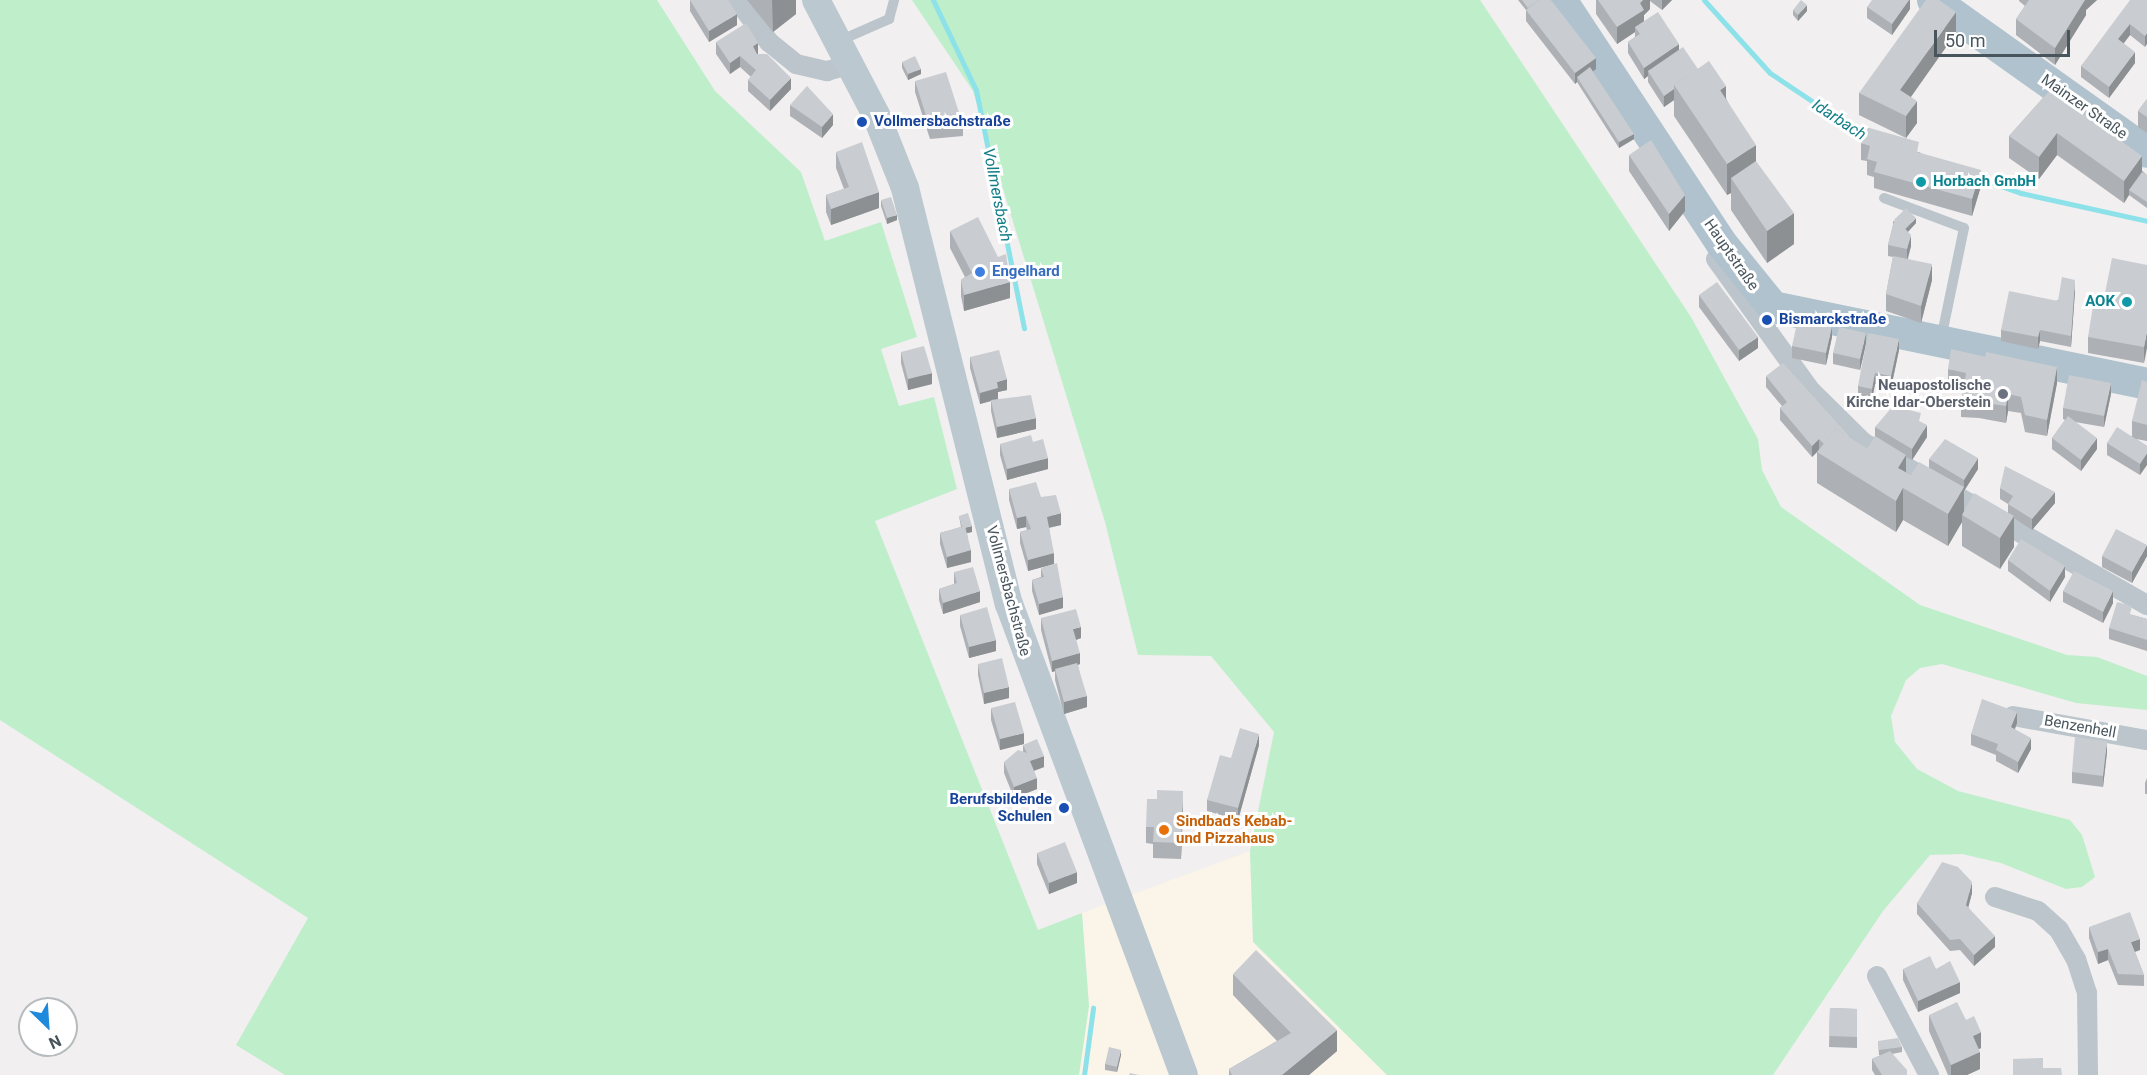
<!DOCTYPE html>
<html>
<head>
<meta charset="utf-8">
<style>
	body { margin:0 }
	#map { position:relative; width:2147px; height:1075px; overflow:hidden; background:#f1efef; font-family:Roboto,sans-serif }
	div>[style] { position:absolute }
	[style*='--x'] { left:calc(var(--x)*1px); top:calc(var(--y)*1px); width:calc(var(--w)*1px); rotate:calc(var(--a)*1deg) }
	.commercial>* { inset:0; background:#fbf4e9 }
	.green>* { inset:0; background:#bfeecb }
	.stream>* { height:5px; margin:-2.5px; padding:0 2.5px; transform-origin:2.5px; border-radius:2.5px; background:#8de2e9 }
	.lane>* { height:10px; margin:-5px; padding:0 5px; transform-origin:5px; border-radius:5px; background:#bbc5cb }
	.street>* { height:20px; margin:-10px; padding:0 10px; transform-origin:10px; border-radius:10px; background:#bbc5cb }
	.secondary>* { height:28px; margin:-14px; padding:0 14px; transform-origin:14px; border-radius:14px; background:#bbc8d0 }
	.primary>* { height:32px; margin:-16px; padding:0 16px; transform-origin:16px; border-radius:16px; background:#afc2cd }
	.wall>* { inset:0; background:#adb0b4 }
	.shaded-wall>* { inset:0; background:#8d9092 }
	.building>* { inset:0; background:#c9cdd1 }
	.dots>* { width:16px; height:16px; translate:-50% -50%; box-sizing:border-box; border:3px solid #fff; border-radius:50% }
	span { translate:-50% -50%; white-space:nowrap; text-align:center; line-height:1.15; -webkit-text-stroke:6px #fff; paint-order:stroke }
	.street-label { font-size:15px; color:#48555c }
	.transit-label { font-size:15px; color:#164399; font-weight:700 }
	.left { translate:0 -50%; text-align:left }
	.right { translate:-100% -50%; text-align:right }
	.culture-label { font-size:15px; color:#0d838f; font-weight:700 }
	.shop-label { font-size:15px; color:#366cbe; font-weight:700 }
	.worship-label { font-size:15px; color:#5b616d; font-weight:700 }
	.food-label { font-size:15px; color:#c56008; font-weight:700 }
	.water-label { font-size:16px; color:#117e88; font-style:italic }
	.north { position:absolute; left:18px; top:997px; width:60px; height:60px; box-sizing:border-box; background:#fff; border:2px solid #b6bbbe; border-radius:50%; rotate:155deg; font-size:16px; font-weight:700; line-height:24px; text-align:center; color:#48555c }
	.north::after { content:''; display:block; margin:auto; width:21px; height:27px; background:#1f89dc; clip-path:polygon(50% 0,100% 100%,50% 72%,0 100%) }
	.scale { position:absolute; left:1934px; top:30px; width:136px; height:27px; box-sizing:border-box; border:3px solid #48555c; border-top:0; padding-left:8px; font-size:18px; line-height:21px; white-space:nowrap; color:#48555c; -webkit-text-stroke:4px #fff; paint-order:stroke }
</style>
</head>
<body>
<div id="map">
	<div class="commercial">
		<div style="clip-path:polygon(1250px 851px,1253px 942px,1387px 1075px,1079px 1075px,1089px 1006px,1082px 913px)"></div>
	</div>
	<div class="green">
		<div style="clip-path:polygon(0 0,657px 0,715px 91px,801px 172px,825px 241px,881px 222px,917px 337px,881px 349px,899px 406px,934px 397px,957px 489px,875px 521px,1038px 930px,1082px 913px,1089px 1006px,1079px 1075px,285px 1075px,236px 1045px,308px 918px,0 720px)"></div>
		<div style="clip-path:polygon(912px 0,1480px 0,1691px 317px,1758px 439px,1762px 470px,1781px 507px,1920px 605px,2067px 655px,2097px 657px,2147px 676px,2147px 710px,2076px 703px,1942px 664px,1920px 668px,1906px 680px,1891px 716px,1895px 742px,1917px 769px,1958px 791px,2070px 820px,2082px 835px,2095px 877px,2082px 887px,2066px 889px,2001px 863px,1962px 854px,1930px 855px,1883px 911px,1773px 1075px,1387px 1075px,1253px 942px,1250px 851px,1274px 732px,1211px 656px,1138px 655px,1105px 522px,973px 91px)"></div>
	</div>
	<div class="stream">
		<div style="--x:933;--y:0;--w:100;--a:64.5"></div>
		<div style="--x:976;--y:90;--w:243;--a:78.6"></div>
		<div style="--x:1704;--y:0;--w:98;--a:47.9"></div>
		<div style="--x:1770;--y:73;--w:120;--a:33.8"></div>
		<div style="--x:1975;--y:177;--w:49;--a:19.2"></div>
		<div style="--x:2021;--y:193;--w:129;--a:12.5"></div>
		<div style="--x:1084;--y:1075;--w:68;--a:-82.3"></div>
	</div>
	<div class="lane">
		<div style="--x:839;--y:41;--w:55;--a:-23.7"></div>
		<div style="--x:889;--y:19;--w:20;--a:-75"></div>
		<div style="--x:1884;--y:198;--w:85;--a:20.6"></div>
		<div style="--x:1964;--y:228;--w:113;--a:101.7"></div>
	</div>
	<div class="street">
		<div style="--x:737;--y:0;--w:53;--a:52.7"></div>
		<div style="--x:769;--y:42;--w:35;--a:39"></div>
		<div style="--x:796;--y:64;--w:32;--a:13"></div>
		<div style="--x:827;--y:71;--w:26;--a:-16"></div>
		<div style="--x:1716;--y:259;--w:163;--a:54.3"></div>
		<div style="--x:1811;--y:391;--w:74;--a:44.5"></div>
		<div style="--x:1864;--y:443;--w:326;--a:29.8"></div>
		<div style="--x:2013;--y:716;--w:136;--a:10.2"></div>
		<div style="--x:1995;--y:897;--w:45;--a:18"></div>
		<div style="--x:2038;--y:911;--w:28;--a:42"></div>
		<div style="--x:2059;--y:930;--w:34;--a:60"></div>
		<div style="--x:2076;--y:959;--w:36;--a:72"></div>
		<div style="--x:2087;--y:993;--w:82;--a:89.3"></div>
		<div style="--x:1877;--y:976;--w:112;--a:62.3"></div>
	</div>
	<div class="secondary">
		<div style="--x:816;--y:0;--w:130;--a:62.4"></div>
		<div style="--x:876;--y:115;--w:79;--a:68.3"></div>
		<div style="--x:905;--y:188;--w:429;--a:76"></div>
		<div style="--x:1009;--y:604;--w:502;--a:69.62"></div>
	</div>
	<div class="primary">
		<div style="--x:1561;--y:0;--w:292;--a:56.6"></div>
		<div style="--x:1722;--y:244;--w:81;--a:51"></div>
		<div style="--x:1773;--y:307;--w:382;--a:11.6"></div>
		<div style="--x:1933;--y:0;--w:262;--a:35.4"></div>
	</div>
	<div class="wall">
		<div style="clip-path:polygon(690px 0,737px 25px,709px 42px,690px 11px)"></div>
		<div style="clip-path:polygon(747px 0,796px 0,796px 14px,773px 32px)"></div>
		<div style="clip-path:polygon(1518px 0,1551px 0,1596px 69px,1593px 71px,1634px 139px,1619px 148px,1577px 82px,1575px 84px,1526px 21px,1526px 10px)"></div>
		<div style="clip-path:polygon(1596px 0,1672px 0,1662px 10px,1650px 1px,1650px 9px,1644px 15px,1644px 21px,1679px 50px,1726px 98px,1794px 244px,1767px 263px,1731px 210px,1731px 193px,1727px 195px,1674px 116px,1674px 100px,1664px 107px,1648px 82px,1648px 76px,1644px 79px,1628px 53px,1628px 42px,1635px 37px,1635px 32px,1617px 44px,1596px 14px)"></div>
		<div style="clip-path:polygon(1910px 0,1910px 9px,1892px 35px,1867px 18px,1867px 7px)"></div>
		<div style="clip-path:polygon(2019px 0,2097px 0,2086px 10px,2086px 15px,2055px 65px,2016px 35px,2016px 19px,2025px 6px,2019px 1px)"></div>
		<div style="clip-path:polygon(2147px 0,2145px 47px,2130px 35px,2123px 43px,2135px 63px,2109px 98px,2081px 77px,2081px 66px)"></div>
		<div style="clip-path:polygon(1793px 10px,1807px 11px,1798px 21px,1793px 15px)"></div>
		<div style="clip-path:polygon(1956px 33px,1911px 97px,1917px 123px,1906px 138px,1859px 115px,1859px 93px)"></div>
		<div style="clip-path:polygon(716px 42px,758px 54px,791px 89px,770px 111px,748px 91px,748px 80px,751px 77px,740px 67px,730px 74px,716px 54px)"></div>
		<div style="clip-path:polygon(902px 62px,921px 74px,908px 80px,902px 68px)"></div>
		<div style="clip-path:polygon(915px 81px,963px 125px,963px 136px,930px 139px,915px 92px)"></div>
		<div style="clip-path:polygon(2050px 90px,2147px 175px,2147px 208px,2129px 195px,2124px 203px,2057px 155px,2039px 179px,2009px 158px,2009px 136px)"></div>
		<div style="clip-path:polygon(2147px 99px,2147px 133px,2138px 127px,2138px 111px)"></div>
		<div style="clip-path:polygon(790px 105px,833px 125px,822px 138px,790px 116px)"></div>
		<div style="clip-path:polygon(1861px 143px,1919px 152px,1981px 186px,1972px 216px,1874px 188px,1874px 177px,1867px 175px,1867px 161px,1861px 160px)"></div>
		<div style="clip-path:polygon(836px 152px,879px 208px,831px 225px,826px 212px,826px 195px,844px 189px,836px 168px)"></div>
		<div style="clip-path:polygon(1629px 155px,1685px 211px,1669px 231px,1629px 171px)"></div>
		<div style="clip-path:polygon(881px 200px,897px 220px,887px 224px,881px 206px)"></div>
		<div style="clip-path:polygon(1893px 221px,1916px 223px,1908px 232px,1911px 246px,1908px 259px,1932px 280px,1921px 323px,1886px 311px,1886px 294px,1893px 257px,1888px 256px,1888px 245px,1893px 225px)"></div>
		<div style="clip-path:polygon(950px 231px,1010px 298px,964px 311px,961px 296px,961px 280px,965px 277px,950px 248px)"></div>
		<div style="clip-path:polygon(2147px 265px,2144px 363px,2088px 353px,2088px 337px,2102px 308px)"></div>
		<div style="clip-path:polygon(2075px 291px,2071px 347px,2040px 341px,2038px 349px,2001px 341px,2001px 330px)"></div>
		<div style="clip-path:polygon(1699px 295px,1758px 348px,1739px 361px,1699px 307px)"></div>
		<div style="clip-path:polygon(1832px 337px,1826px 365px,1792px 358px,1792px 346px)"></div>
		<div style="clip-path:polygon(1866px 344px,1860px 370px,1833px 364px,1833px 353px)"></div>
		<div style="clip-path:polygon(1899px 350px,1891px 388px,1875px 384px,1872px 400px,1858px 397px,1858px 386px)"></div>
		<div style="clip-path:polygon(901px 352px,932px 384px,908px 390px,901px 363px)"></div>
		<div style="clip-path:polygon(970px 357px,1007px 390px,998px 392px,998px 399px,1036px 429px,997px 438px,991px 411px,991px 401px,980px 404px,970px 368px)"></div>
		<div style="clip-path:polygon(1948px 369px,2057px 383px,2047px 436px,2025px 432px,2021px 413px,2008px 411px,2006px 423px,1979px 418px,1961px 417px,1961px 406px,1964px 384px,1948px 380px)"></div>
		<div style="clip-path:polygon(1766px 376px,1849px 437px,1867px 448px,1875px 436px,1875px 427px,1921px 422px,1927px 437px,1912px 460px,1906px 457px,1906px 472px,1911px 475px,1929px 468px,1929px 459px,1978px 469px,1964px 491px,1964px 512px,2008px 513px,2008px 504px,2000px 499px,2000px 488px,2055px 503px,2032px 530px,2014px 518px,2014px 547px,2000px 569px,1962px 546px,1962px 522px,1948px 546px,1903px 520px,1896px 532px,1817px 483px,1817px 452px,1819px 450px,1812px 457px,1780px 420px,1780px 408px,1782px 406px,1766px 387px)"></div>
		<div style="clip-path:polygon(2147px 382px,2147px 441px,2136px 439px,2147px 446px,2140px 475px,2107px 455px,2107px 443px,2132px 436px,2132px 421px)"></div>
		<div style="clip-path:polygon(2111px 394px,2104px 427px,2075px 422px,2097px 449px,2081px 471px,2052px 449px,2052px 438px,2065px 420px,2063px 419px,2063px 408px)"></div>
		<div style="clip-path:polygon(1033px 442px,1048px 469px,1007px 480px,1000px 455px,1000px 444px)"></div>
		<div style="clip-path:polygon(1009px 489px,1041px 497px,1061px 525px,1049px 528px,1054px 564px,1028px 571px,1020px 543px,1020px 532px,1027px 530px,1026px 527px,1017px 529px,1009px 500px)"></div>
		<div style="clip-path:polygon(959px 516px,972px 532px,967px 533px,971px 562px,947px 568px,940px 544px,940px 533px,961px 527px)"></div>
		<div style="clip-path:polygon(2102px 556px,2147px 556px,2132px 583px,2102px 567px)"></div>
		<div style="clip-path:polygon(2008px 560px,2065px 577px,2050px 602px,2008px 571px)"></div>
		<div style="clip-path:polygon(1041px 568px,1063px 608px,1039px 615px,1032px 591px,1032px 580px,1041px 577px)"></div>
		<div style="clip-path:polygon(954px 572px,980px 602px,943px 614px,939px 600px,939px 589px,954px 584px)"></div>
		<div style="clip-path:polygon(2063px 591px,2113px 603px,2103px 623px,2063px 602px)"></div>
		<div style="clip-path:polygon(960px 615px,996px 651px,969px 658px,960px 626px)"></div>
		<div style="clip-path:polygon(2132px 615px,2147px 619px,2147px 651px,2109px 639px,2109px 628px)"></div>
		<div style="clip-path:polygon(1041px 618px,1081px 638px,1076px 640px,1080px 664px,1078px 665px,1087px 707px,1064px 714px,1055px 680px,1055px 671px,1052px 672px,1041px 630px)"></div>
		<div style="clip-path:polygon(978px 664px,1009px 698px,984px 704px,978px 675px)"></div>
		<div style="clip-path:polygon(991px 708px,1024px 744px,1000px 750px,991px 720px)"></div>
		<div style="clip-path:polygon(2017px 723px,2015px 729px,2031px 749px,2018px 773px,1996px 761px,1996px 755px,1971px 745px,1971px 734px)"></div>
		<div style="clip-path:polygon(1023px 745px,1044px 767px,1034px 771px,1037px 789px,1014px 798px,1004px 773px,1004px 762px,1023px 752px)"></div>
		<div style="clip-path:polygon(1259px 745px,1238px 820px,1207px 811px,1207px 800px,1231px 758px)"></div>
		<div style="clip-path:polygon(2107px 752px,2103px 787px,2072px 783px,2072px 772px)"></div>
		<div style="clip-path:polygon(2147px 778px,2147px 794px,2145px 794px,2145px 783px)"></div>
		<div style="clip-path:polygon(1183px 808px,1181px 859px,1153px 858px,1153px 844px,1146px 843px,1146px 827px)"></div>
		<div style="clip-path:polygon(1037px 853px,1077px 883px,1049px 894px,1037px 864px)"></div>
		<div style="clip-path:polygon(1972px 893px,1968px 907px,1995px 947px,1974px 966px,1960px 950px,1950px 951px,1917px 914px,1917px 903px)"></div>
		<div style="clip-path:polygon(2089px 927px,2140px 950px,2135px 952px,2144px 975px,2144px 986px,2118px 985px,2108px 960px,2098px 964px,2089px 938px)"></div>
		<div style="clip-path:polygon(1903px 969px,1936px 969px,1960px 993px,1918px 1012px,1903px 980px)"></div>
		<div style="clip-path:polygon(1233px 974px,1337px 1051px,1309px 1075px,1229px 1075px,1229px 1069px,1277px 1041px,1233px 995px)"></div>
		<div style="clip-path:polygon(1830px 1008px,1857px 1009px,1857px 1048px,1829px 1047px)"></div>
		<div style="clip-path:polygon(1929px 1015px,1966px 1020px,1981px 1048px,1979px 1049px,1980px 1069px,1967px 1075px,1948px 1075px,1929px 1031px)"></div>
		<div style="clip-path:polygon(1878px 1041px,1902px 1047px,1902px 1052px,1892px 1054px,1907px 1075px,1875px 1075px,1872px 1070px,1872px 1059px,1881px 1055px,1879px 1055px)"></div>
		<div style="clip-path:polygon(1121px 1055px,1117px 1072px,1105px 1070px,1105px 1064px)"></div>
	</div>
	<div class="shaded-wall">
		<div style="clip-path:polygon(772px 0,796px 0,796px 14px,773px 32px)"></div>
		<div style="clip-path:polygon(1643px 0,1650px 0,1650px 9px,1644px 15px,1644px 26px,1635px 27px,1635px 32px,1617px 44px,1617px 27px)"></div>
		<div style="clip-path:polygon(1662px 0,1672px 0,1662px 10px)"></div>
		<div style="clip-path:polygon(1909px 0,1910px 0,1910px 9px,1892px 35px,1892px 24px)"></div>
		<div style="clip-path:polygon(2084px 0,2097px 0,2086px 10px,2086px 15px,2055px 65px,2055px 48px)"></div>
		<div style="clip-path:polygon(1807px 5px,1807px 11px,1798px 21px,1798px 15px)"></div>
		<div style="clip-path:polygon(1956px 12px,1956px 33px,1900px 112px,1900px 90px)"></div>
		<div style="clip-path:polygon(737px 14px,737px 25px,709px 42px,709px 31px)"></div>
		<div style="clip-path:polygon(2130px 24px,2130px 35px,2118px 51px,2118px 39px)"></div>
		<div style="clip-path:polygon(2147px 33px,2147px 44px,2145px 47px,2145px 36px)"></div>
		<div style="clip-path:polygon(758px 43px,758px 54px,753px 57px,753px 46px)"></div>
		<div style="clip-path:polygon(1679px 44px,1679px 56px,1648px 71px,1648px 76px,1644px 79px,1644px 68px)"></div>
		<div style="clip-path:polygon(2135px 52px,2135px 63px,2109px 98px,2109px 87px)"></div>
		<div style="clip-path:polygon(740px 56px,740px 67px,730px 74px,730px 63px)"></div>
		<div style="clip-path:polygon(1596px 58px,1596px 69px,1580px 81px,1577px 77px,1577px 82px,1575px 84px,1575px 73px)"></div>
		<div style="clip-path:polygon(921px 69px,921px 74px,908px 80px,908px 74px)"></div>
		<div style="clip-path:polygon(791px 78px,791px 89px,770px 111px,770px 100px)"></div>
		<div style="clip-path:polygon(1726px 86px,1726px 117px,1720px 90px)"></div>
		<div style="clip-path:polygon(1674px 89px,1674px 100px,1664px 107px,1664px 96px)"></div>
		<div style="clip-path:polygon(1917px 101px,1917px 123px,1906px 138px,1906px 116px)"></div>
		<div style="clip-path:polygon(833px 114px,833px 125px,822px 138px,822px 127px)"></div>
		<div style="clip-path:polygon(2057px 133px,2057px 155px,2039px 179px,2039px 157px)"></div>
		<div style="clip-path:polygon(1634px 134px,1634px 139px,1619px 148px,1619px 142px)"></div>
		<div style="clip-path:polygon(1756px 145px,1756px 176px,1731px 178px,1731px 193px,1727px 195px,1727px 164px)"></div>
		<div style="clip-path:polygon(2142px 156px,2142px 177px,2129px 190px,2129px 195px,2124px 203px,2124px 181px)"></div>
		<div style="clip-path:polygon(1981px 170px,1981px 186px,1972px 216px,1972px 199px)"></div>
		<div style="clip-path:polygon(879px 192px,879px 208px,831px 225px,831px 209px)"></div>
		<div style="clip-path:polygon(1685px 195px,1685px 211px,1669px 231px,1669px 214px)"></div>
		<div style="clip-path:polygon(1794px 213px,1794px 244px,1767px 263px,1767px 231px)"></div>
		<div style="clip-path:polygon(897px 215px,897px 220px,887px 224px,887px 218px)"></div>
		<div style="clip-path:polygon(1916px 218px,1916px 223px,1904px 236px,1904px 231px)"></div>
		<div style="clip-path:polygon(1911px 235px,1911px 246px,1907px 260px,1907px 249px)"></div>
		<div style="clip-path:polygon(1932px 264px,1932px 280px,1921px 323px,1921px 306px)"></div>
		<div style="clip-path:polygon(2075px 280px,2075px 291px,2071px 347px,2071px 336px)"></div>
		<div style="clip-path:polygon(1010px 282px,1010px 298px,964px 311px,964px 295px)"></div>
		<div style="clip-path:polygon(1832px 326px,1832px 337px,1826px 365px,1826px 353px)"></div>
		<div style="clip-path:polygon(2040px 330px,2040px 341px,2038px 349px,2038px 337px)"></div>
		<div style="clip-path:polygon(2147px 331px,2147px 348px,2144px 363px,2144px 347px)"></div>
		<div style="clip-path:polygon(1866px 333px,1866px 344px,1860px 370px,1860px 359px)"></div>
		<div style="clip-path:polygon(1758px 337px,1758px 348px,1739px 361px,1739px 350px)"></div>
		<div style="clip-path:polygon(1899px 339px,1899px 350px,1891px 388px,1891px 376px)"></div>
		<div style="clip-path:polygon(2057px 367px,2057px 383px,2047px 436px,2047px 420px)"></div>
		<div style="clip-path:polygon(932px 373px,932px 384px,908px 390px,908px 379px)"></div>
		<div style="clip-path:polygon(1875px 373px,1875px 384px,1872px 400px,1872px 389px)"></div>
		<div style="clip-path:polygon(1007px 379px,1007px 390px,998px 392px,998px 399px,980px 404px,980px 393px,997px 382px)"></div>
		<div style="clip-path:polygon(2111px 383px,2111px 394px,2104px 427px,2104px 416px)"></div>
		<div style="clip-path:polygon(2008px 394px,2008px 411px,2006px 423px,2006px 406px)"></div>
		<div style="clip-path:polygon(1036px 418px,1036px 429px,997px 438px,997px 427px)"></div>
		<div style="clip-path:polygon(1927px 425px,1927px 437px,1912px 460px,1912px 449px)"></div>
		<div style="clip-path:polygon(2097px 438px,2097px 449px,2081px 471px,2081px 460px)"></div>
		<div style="clip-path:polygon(1819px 439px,1819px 450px,1812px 457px,1812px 446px)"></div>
		<div style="clip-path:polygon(2147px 453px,2147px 465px,2140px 475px,2140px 464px)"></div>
		<div style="clip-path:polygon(1906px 455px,1906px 486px,1903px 488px,1903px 520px,1896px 532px,1896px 501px,1898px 468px)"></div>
		<div style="clip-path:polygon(1048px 458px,1048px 469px,1007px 480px,1007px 469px)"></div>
		<div style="clip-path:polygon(1978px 458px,1978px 469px,1964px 491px,1964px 480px)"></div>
		<div style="clip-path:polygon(1964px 487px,1964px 516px,1962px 515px,1962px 522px,1948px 546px,1948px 514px)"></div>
		<div style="clip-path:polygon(2055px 492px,2055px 503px,2032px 530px,2032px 519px)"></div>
		<div style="clip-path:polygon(1061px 513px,1061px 525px,1047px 528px,1047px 517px)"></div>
		<div style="clip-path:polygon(1026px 516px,1026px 527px,1017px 529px,1017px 518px)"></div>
		<div style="clip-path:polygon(2014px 516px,2014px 547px,2000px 569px,2000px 538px)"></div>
		<div style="clip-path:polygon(972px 526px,972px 532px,963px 534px,963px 528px)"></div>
		<div style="clip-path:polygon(2147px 545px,2147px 556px,2132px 583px,2132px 572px)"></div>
		<div style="clip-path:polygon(971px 550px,971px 562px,947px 568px,947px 557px)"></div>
		<div style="clip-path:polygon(1054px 553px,1054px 564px,1028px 571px,1028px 560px)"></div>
		<div style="clip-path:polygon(2065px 566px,2065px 577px,2050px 602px,2050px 591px)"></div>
		<div style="clip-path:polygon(980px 591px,980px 602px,943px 614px,943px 603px)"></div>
		<div style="clip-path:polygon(2113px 591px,2113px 603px,2103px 623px,2103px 612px)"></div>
		<div style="clip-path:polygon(1063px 597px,1063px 608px,1039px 615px,1039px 604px)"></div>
		<div style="clip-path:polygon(1081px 627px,1081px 638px,1073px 641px,1073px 629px)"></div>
		<div style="clip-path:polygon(996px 640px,996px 651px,969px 658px,969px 647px)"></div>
		<div style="clip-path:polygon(1080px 653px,1080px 664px,1052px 672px,1052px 661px)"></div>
		<div style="clip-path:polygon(1009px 687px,1009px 698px,984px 704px,984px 693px)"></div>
		<div style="clip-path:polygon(1087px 696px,1087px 707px,1064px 714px,1064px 702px)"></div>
		<div style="clip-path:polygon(2017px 712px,2017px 723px,2011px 738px,2011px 727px)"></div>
		<div style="clip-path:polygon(1024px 733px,1024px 744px,1000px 750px,1000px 739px)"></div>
		<div style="clip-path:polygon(1259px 734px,1259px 745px,1238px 820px,1238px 808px)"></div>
		<div style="clip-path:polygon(2031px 738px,2031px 749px,2018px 773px,2018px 762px)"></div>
		<div style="clip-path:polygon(2107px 741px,2107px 752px,2103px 787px,2103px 776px)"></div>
		<div style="clip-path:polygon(1044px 756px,1044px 767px,1030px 772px,1030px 761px)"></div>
		<div style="clip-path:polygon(1037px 778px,1037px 789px,1014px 798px,1014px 787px)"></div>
		<div style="clip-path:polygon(1183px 791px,1183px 808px,1181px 859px,1181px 843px)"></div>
		<div style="clip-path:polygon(1077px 872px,1077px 883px,1049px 894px,1049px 883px)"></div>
		<div style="clip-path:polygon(1972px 882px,1972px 893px,1966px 916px,1966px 905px)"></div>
		<div style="clip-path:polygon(1995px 936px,1995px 947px,1974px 966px,1974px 955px)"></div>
		<div style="clip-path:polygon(2140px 939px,2140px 950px,2131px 953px,2131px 942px)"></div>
		<div style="clip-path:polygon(2108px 949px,2108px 960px,2098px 964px,2098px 952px)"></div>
		<div style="clip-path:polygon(1960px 982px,1960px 993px,1918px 1012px,1918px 1001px)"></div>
		<div style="clip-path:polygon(1337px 1030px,1337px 1051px,1309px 1075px,1282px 1075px)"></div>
		<div style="clip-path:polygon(1981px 1032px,1981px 1048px,1973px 1052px,1973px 1036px)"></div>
		<div style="clip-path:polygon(1121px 1050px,1121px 1055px,1117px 1072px,1117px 1067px)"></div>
		<div style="clip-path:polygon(1980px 1052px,1980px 1069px,1967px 1075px,1951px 1075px,1951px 1065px)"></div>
	</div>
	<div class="building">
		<div style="clip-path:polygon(690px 0,728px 0,737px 14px,709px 31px)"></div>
		<div style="clip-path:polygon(1522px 0,1539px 0,1528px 8px)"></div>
		<div style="clip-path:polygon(1539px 0,1551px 0,1596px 58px,1575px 73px,1526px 10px)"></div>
		<div style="clip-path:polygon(1598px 0,1643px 0,1640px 3px,1644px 10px,1617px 27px)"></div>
		<div style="clip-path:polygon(1801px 0,1807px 5px,1798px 15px,1793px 10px)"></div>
		<div style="clip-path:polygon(1872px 0,1909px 0,1892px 24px,1867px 7px)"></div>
		<div style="clip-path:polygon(1926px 0,1939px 0,1956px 12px,1900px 90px,1917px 101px,1906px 116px,1859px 93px)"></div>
		<div style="clip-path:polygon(2029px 0,2085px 0,2055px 48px,2016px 19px)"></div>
		<div style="clip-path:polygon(2130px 0,2147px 0,2147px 33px,2145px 36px,2130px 24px,2118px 39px,2135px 52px,2109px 87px,2081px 66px)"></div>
		<div style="clip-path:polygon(1658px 12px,1679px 44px,1644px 68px,1628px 42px,1640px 34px,1635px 27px)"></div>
		<div style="clip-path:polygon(746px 23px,758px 43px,753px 46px,757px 54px,767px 54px,791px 78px,770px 100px,748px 80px,756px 70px,740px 56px,730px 63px,716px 42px)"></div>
		<div style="clip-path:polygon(1683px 47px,1698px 69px,1674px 85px,1674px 89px,1664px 96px,1648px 71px)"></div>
		<div style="clip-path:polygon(915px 56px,921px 69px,908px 74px,902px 62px)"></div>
		<div style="clip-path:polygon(1709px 61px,1726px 86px,1720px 90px,1756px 145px,1727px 164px,1674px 85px)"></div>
		<div style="clip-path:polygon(1590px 67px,1634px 134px,1619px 142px,1577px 77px)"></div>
		<div style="clip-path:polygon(946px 72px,963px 125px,930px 128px,915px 81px)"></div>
		<div style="clip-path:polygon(807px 86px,833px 114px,822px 127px,790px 105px)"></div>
		<div style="clip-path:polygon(2050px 90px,2142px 156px,2124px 181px,2057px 133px,2039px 157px,2009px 136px)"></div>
		<div style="clip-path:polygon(2147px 99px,2147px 117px,2138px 111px)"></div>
		<div style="clip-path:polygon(1866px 127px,1919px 142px,1917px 152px,1981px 170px,1972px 199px,1874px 172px,1877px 162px,1867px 159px,1870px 146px,1861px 143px)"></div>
		<div style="clip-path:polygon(1651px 140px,1685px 195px,1669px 214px,1629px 155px)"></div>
		<div style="clip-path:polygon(862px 142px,879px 192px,831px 209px,826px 195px,849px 187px,836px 152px)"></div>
		<div style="clip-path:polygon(1756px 161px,1794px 213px,1767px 231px,1731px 178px)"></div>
		<div style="clip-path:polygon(2142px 172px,2147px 175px,2147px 202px,2129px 190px)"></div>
		<div style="clip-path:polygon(891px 197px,897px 215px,887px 218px,881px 200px)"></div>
		<div style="clip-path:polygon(1906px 208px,1916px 218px,1905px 229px,1895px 219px)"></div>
		<div style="clip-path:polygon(978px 217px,998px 257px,1006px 254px,1010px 282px,964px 295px,961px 280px,972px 273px,950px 231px)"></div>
		<div style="clip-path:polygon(1895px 218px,1911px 235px,1907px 249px,1888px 245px)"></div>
		<div style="clip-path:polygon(1893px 256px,1932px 264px,1921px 306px,1886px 294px)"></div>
		<div style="clip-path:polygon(2112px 258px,2147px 265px,2147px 331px,2144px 347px,2088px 337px,2093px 306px,2102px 308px)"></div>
		<div style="clip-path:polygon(2062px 277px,2075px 280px,2071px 336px,2040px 330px,2038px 337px,2001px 330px,2009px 291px,2058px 301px)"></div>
		<div style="clip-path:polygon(1717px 282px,1758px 337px,1739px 350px,1699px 295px)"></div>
		<div style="clip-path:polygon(1798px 319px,1832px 326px,1826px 353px,1792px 346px)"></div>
		<div style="clip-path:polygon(1839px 327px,1866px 333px,1860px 359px,1833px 353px)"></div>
		<div style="clip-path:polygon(1868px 333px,1899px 339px,1891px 376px,1875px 373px,1872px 389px,1858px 386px)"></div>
		<div style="clip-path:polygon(924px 346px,932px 373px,908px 379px,901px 352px)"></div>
		<div style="clip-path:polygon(1951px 349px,1986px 357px,1979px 407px,1961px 406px,1966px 373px,1948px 369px)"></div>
		<div style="clip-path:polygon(999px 350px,1007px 379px,997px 382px,998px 388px,980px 393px,970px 357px)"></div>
		<div style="clip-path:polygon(1986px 352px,2057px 367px,2047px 420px,2025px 415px,2021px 397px,2008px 394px,2006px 406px,1979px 402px)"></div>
		<div style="clip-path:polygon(1783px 363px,1849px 436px,1848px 437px,1836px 429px,1824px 444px,1819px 439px,1812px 446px,1780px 408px,1787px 402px,1766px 376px)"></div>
		<div style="clip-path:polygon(2069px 375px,2111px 383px,2104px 416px,2063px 408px)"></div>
		<div style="clip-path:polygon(2142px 380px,2147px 382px,2147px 425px,2132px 421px)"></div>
		<div style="clip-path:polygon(1031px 395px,1036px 418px,997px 427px,991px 400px)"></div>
		<div style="clip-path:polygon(1893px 406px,1921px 413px,1919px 421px,1927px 425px,1912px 449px,1875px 427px)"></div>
		<div style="clip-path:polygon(2068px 416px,2097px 438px,2081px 460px,2052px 438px)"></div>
		<div style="clip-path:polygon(2117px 427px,2147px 446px,2147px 453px,2140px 464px,2107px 443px)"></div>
		<div style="clip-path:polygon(1836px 429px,1867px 448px,1875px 436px,1906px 455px,1898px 468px,1911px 475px,1919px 462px,1964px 487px,1948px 514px,1903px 488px,1896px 501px,1817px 452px)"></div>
		<div style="clip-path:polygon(1031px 435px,1033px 442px,1043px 439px,1048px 458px,1007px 469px,1000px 444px)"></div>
		<div style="clip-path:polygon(1945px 439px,1978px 458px,1964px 480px,1929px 459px)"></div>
		<div style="clip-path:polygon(2005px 466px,2055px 492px,2032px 519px,2008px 504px,2013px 496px,2000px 488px)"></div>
		<div style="clip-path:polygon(1036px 482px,1041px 497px,1056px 495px,1061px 513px,1047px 517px,1054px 553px,1028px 560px,1020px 532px,1031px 529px,1026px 516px,1017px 518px,1009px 489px)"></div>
		<div style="clip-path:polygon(1974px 493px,2014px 516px,2000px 538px,1962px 515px)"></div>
		<div style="clip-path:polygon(968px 513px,972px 526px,965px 528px,965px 526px,962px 527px,959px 516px)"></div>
		<div style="clip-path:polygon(965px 526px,971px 550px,947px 557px,940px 533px)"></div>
		<div style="clip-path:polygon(2116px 529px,2147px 545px,2132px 572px,2102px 556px)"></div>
		<div style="clip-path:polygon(2021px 539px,2065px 566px,2050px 591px,2008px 560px)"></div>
		<div style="clip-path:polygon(1057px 563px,1063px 597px,1039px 604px,1032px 580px,1044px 577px,1041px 568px)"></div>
		<div style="clip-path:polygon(973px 567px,980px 591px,943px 603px,939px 589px,957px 583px,954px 572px)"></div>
		<div style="clip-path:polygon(2074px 571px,2113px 591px,2103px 612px,2063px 591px)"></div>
		<div style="clip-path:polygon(2117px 602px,2132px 606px,2130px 614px,2147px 619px,2147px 640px,2109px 628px)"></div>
		<div style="clip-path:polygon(987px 607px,996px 640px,969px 647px,960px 615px)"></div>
		<div style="clip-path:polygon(1076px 609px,1081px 627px,1073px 629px,1080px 653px,1052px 661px,1041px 618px)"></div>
		<div style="clip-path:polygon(1002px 658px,1009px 687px,984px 693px,978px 664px)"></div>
		<div style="clip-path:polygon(1077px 663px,1087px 696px,1064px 702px,1055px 669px)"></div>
		<div style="clip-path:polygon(1982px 699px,2017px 712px,2011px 727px,2031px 738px,2018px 762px,1996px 750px,1998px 744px,1971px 734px)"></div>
		<div style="clip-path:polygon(1015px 702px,1024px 733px,1000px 739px,991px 708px)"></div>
		<div style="clip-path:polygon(1240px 728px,1259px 734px,1238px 808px,1207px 800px,1220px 755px,1231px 758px)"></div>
		<div style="clip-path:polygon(2075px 737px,2107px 741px,2103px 776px,2072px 772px)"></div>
		<div style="clip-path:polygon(1037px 739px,1044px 756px,1030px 761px,1037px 778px,1014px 787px,1004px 762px,1018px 750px,1027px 753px,1023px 745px)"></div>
		<div style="clip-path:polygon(1157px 790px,1183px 791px,1181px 843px,1153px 842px,1154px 827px,1146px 827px,1147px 799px,1157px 799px)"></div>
		<div style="clip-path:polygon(1065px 842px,1077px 872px,1049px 883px,1037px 853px)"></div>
		<div style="clip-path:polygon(1942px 862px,1958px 867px,1972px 882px,1966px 905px,1995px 936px,1974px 955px,1960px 939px,1950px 940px,1917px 903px)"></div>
		<div style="clip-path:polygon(2130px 912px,2140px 939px,2131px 942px,2144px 975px,2118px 974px,2108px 949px,2098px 952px,2089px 927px)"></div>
		<div style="clip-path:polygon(1256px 950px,1337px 1030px,1282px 1075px,1232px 1075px,1229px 1069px,1291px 1033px,1233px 974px)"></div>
		<div style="clip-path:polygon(1930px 956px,1936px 969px,1950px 961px,1960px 982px,1918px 1001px,1903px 969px)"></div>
		<div style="clip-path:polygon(1957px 1002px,1966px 1020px,1974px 1016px,1981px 1032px,1973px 1036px,1980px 1052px,1951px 1065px,1929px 1015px)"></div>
		<div style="clip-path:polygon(1830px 1008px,1857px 1009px,1857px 1037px,1829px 1036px)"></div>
		<div style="clip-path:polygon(1898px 1038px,1902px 1047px,1879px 1050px,1878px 1041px)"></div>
		<div style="clip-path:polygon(1109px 1047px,1121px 1050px,1117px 1067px,1105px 1064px)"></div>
		<div style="clip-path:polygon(1890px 1051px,1907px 1070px,1907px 1075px,1882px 1075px,1872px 1059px)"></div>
		<div style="clip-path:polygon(2043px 1058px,2043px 1068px,2061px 1068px,2062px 1075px,2013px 1075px,2013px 1059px)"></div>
		<div style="clip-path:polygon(1130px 1073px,1139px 1075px,1129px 1075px)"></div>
	</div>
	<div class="dots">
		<div style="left:862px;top:122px;background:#1a4fb4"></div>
		<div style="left:1921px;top:182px;background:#0f9aa8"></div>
		<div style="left:980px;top:272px;background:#3f7fe0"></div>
		<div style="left:2127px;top:302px;background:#0f9aa8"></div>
		<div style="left:1767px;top:320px;background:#1a4fb4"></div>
		<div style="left:2003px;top:394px;background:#6b7280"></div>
		<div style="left:1064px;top:808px;background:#1a4fb4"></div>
		<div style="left:1164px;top:830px;background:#e8710a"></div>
	</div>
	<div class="street-label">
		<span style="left:2084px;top:107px;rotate:35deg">Mainzer Straße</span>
		<span style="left:1731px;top:255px;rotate:55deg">Hauptstraße</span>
		<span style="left:1008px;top:591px;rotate:75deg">Vollmersbachstraße</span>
		<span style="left:2080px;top:727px;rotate:10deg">Benzenhell</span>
	</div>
	<div class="transit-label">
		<span class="left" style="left:874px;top:122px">Vollmersbachstraße</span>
		<span class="left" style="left:1779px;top:320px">Bismarckstraße</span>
		<span class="right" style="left:1052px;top:808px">Berufsbildende<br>Schulen</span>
	</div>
	<div class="culture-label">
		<span class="left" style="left:1933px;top:182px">Horbach GmbH</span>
		<span class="right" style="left:2115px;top:302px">AOK</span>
	</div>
	<div class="shop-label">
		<span class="left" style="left:992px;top:272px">Engelhard</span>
	</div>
	<div class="worship-label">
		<span class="right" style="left:1991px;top:394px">Neuapostolische<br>Kirche Idar-Oberstein</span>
	</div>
	<div class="food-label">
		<span class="left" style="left:1176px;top:830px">Sindbad's Kebab-<br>und Pizzahaus</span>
	</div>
	<div class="water-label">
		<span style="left:1839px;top:120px;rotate:33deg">Idarbach</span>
		<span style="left:997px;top:195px;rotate:79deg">Vollmersbach</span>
	</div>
	<div class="north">N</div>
	<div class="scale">50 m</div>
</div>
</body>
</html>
